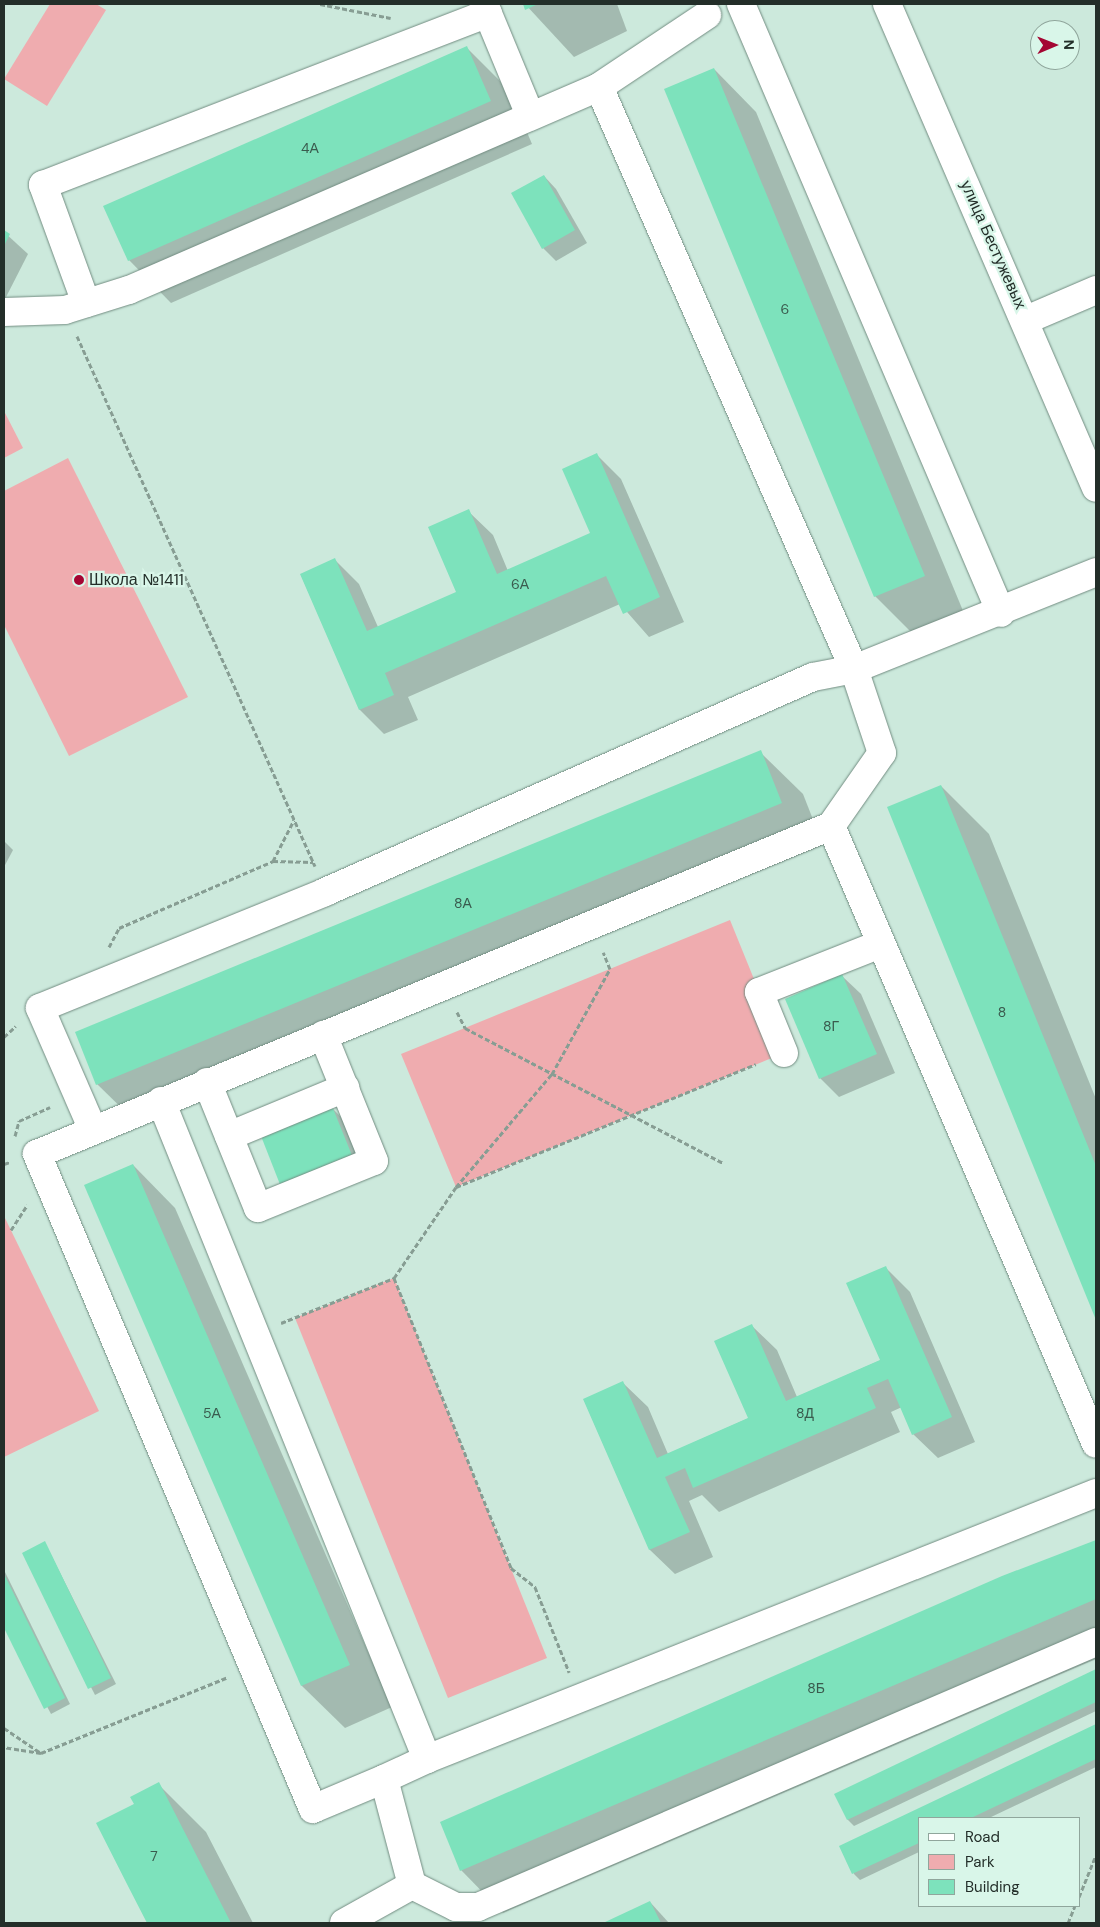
<!DOCTYPE html>
<html>
<head>
<meta charset="utf-8">
<style>
	body { margin:0 }
	#map { position:relative; width:1100px; height:1927px; overflow:hidden; background:#cce9dc; font-family:"DM Sans",sans-serif }
	div>[style] { position:absolute }
	[style*='--x'] { left:calc(var(--x)*1px); top:calc(var(--y)*1px); width:calc(var(--w)*1px); rotate:calc(var(--a)*1deg) }
	.green>* { inset:0; background:#efacaf }
	.shadow>* { inset:0; background:#0003 }
	.building>* { inset:0; background:#7de2bc }
	.path>* { height:3px; margin-top:-1.5px; transform-origin:0; background:repeating-linear-gradient(90deg,#879d93 0 5px,transparent 0 7.5px) }
	.roads { filter:drop-shadow(0 0 1px #728c81) drop-shadow(0 0 1px #728c81) }
	.minor>* { height:28px; margin:-14px; padding:0 14px; transform-origin:14px; border-radius:14px; background:#fff }
	.dots>* { width:14px; height:14px; translate:-50% -50%; box-sizing:border-box; border:2px solid #d9f6e9; border-radius:50% }
	span { translate:-50% -50%; white-space:nowrap; text-align:center; line-height:1.15; -webkit-text-stroke:4.5px #d9f6e9; paint-order:stroke }
	.number-label { font-size:14px; color:#3a5b4e }
	.number-label span { -webkit-text-stroke-width:0 }
	.street-label { font-size:16px; color:#232e29 }
	.poi-label { font-size:16px; color:#232e29 }
	.left { translate:0 -50%; text-align:left }
	.frame { position:absolute; inset:0; border:5px solid #232e29; pointer-events:none }
	.legend { position:absolute; left:918px; top:1817px; width:162px; height:90px; box-sizing:border-box; background:#d9f6e9; border:1px solid #90a69c; margin:0; padding:6px 9px; list-style:none; font-size:15px; color:#232e29 }
	.legend li { display:flex; align-items:center; gap:10px; height:25px }
	.legend b { width:25px; border:1px solid #90a69c }
	.north { position:absolute; left:1030px; top:20px; width:50px; height:50px; box-sizing:border-box; background:#d9f6e9; border:1px solid #90a69c; border-radius:50%; rotate:89deg; font-size:14px; font-weight:700; line-height:20px; text-align:center; color:#232e29 }
	.north::after { content:''; display:block; margin:auto; width:18px; height:22px; background:#a40633; clip-path:polygon(50% 0,100% 100%,50% 72%,0 100%) }
</style>
</head>
<body>
<div id="map">
	<div class="green">
		<div style="clip-path:polygon(50px 4px,96px 4px,106px 10px,47px 106px,4px 79px)"></div>
		<div style="clip-path:polygon(4px 411px,23px 448px,4px 458px)"></div>
		<div style="clip-path:polygon(68px 458px,188px 697px,69px 756px,4px 625px,4px 491px)"></div>
		<div style="clip-path:polygon(730px 920px,784px 1053px,456px 1187px,401px 1054px)"></div>
		<div style="clip-path:polygon(4px 1216px,99px 1411px,4px 1457px)"></div>
		<div style="clip-path:polygon(394px 1278px,547px 1658px,448px 1698px,295px 1318px)"></div>
	</div>
	<div class="shadow">
		<div style="clip-path:polygon(525px 4px,617px 4px,627px 31px,574px 57px)"></div>
		<div style="clip-path:polygon(466px 47px,509px 90px,532px 144px,171px 303px,129px 260px)"></div>
		<div style="clip-path:polygon(714px 69px,756px 112px,966px 618px,918px 639px,875px 596px)"></div>
		<div style="clip-path:polygon(544px 176px,556px 189px,587px 243px,556px 261px,543px 248px)"></div>
		<div style="clip-path:polygon(4px 232px,28px 254px,4px 301px)"></div>
		<div style="clip-path:polygon(597px 455px,621px 479px,684px 622px,649px 637px,620px 604px,408px 697px,418px 720px,384px 734px,360px 710px,301px 575px,335px 560px,359px 584px,378px 627px,458px 592px,468px 511px,493px 535px,508px 571px,592px 534px)"></div>
		<div style="clip-path:polygon(760px 752px,803px 794px,823px 845px,140px 1126px,97px 1084px)"></div>
		<div style="clip-path:polygon(941px 786px,989px 834px,1096px 1099px,1096px 1317px,889px 808px)"></div>
		<div style="clip-path:polygon(4px 841px,13px 850px,4px 867px)"></div>
		<div style="clip-path:polygon(842px 976px,861px 994px,895px 1073px,839px 1097px,820px 1078px)"></div>
		<div style="clip-path:polygon(332px 1108px,351px 1127px,371px 1177px,282px 1186px)"></div>
		<div style="clip-path:polygon(133px 1165px,175px 1208px,392px 1707px,345px 1728px,302px 1686px,86px 1186px)"></div>
		<div style="clip-path:polygon(885px 1267px,910px 1292px,975px 1442px,938px 1458px,913px 1434px,902px 1407px,891px 1412px,900px 1432px,719px 1512px,702px 1495px,689px 1501px,713px 1557px,675px 1574px,650px 1550px,584px 1400px,623px 1383px,648px 1407px,668px 1454px,749px 1418px,752px 1326px,777px 1350px,797px 1397px,881px 1360px)"></div>
		<div style="clip-path:polygon(1096px 1541px,1096px 1659px,503px 1913px,461px 1870px,1002px 1578px)"></div>
		<div style="clip-path:polygon(45px 1543px,116px 1684px,95px 1695px,23px 1553px)"></div>
		<div style="clip-path:polygon(4px 1570px,70px 1704px,51px 1714px,4px 1625px)"></div>
		<div style="clip-path:polygon(1096px 1671px,1096px 1711px,854px 1826px,848px 1820px,836px 1794px)"></div>
		<div style="clip-path:polygon(1096px 1725px,1096px 1767px,989px 1818px,919px 1818px,919px 1852px,860px 1880px,854px 1874px,841px 1847px)"></div>
		<div style="clip-path:polygon(158px 1784px,206px 1832px,253px 1923px,149px 1923px,98px 1824px,135px 1804px)"></div>
		<div style="clip-path:polygon(650px 1902px,669px 1923px,606px 1923px)"></div>
	</div>
	<div class="building">
		<div style="clip-path:polygon(523px 4px,538px 4px,525px 10px)"></div>
		<div style="clip-path:polygon(467px 46px,491px 101px,128px 261px,103px 206px)"></div>
		<div style="clip-path:polygon(714px 68px,925px 576px,874px 597px,664px 89px)"></div>
		<div style="clip-path:polygon(544px 175px,575px 230px,542px 249px,511px 193px)"></div>
		<div style="clip-path:polygon(4px 230px,10px 234px,4px 246px)"></div>
		<div style="clip-path:polygon(597px 453px,660px 597px,623px 614px,606px 576px,385px 673px,394px 695px,359px 710px,300px 574px,335px 558px,367px 631px,456px 592px,428px 527px,469px 509px,497px 574px,590px 533px,562px 469px)"></div>
		<div style="clip-path:polygon(761px 750px,782px 803px,96px 1085px,75px 1032px)"></div>
		<div style="clip-path:polygon(941px 785px,1096px 1166px,1096px 1320px,887px 807px)"></div>
		<div style="clip-path:polygon(842px 974px,877px 1054px,819px 1079px,785px 999px)"></div>
		<div style="clip-path:polygon(332px 1106px,353px 1158px,281px 1187px,261px 1136px)"></div>
		<div style="clip-path:polygon(133px 1164px,350px 1665px,301px 1686px,84px 1185px)"></div>
		<div style="clip-path:polygon(886px 1266px,952px 1417px,912px 1435px,888px 1379px,867px 1388px,876px 1408px,693px 1488px,685px 1468px,665px 1477px,690px 1532px,649px 1550px,583px 1399px,623px 1381px,657px 1458px,748px 1418px,714px 1341px,752px 1324px,786px 1401px,880px 1360px,846px 1283px)"></div>
		<div style="clip-path:polygon(1096px 1540px,1096px 1599px,460px 1871px,440px 1822px,1002px 1576px)"></div>
		<div style="clip-path:polygon(45px 1541px,111px 1678px,88px 1689px,22px 1553px)"></div>
		<div style="clip-path:polygon(4px 1574px,65px 1698px,44px 1709px,4px 1628px)"></div>
		<div style="clip-path:polygon(1096px 1669px,1096px 1702px,847px 1820px,834px 1794px)"></div>
		<div style="clip-path:polygon(1096px 1724px,1096px 1759px,971px 1818px,919px 1818px,919px 1843px,852px 1874px,839px 1846px)"></div>
		<div style="clip-path:polygon(159px 1782px,231px 1923px,147px 1923px,129px 1888px,96px 1823px,134px 1804px,130px 1797px)"></div>
		<div style="clip-path:polygon(650px 1901px,661px 1923px,603px 1923px)"></div>
	</div>
	<div class="path">
		<div style="--x:320;--y:4;--w:72;--a:11.2"></div>
		<div style="--x:77;--y:336;--w:581;--a:65.82"></div>
		<div style="--x:273;--y:861;--w:46;--a:-62.9"></div>
		<div style="--x:109;--y:947;--w:21;--a:-62"></div>
		<div style="--x:119;--y:928;--w:168;--a:-23.5"></div>
		<div style="--x:273;--y:861;--w:40;--a:1.4"></div>
		<div style="--x:457;--y:1012;--w:18;--a:63"></div>
		<div style="--x:465;--y:1028;--w:291;--a:27.6"></div>
		<div style="--x:4;--y:1037;--w:16;--a:-43"></div>
		<div style="--x:15;--y:1136;--w:16;--a:-75"></div>
		<div style="--x:19;--y:1121;--w:34;--a:-24"></div>
		<div style="--x:4;--y:1164;--w:6;--a:-18"></div>
		<div style="--x:456;--y:1187;--w:148;--a:-49.7"></div>
		<div style="--x:552;--y:1074;--w:120;--a:-61.1"></div>
		<div style="--x:610;--y:969;--w:18;--a:-112"></div>
		<div style="--x:11;--y:1230;--w:30;--a:-57"></div>
		<div style="--x:394;--y:1278;--w:313;--a:68"></div>
		<div style="--x:511;--y:1568;--w:31;--a:38"></div>
		<div style="--x:535;--y:1587;--w:92;--a:68.2"></div>
		<div style="--x:281;--y:1323;--w:122;--a:-21.7"></div>
		<div style="--x:394;--y:1278;--w:110;--a:-55.7"></div>
		<div style="--x:456;--y:1187;--w:324;--a:-22.3"></div>
		<div style="--x:4;--y:1728;--w:45;--a:34"></div>
		<div style="--x:41;--y:1753;--w:37;--a:-171"></div>
		<div style="--x:41;--y:1753;--w:200;--a:-22.1"></div>
		<div style="--x:1079;--y:1897;--w:45;--a:-68"></div>
		<div style="--x:1068;--y:1923;--w:18;--a:-68"></div>
	</div>
	<div class="roads">
		<div class="minor">
			<div style="--x:484;--y:4;--w:120;--a:67.5"></div>
			<div style="--x:741;--y:4;--w:662;--a:66.88"></div>
			<div style="--x:887;--y:4;--w:527;--a:66.64"></div>
			<div style="--x:86;--y:303;--w:126;--a:-110"></div>
			<div style="--x:43;--y:185;--w:477;--a:-21.1"></div>
			<div style="--x:4;--y:312;--w:61;--a:-1.9"></div>
			<div style="--x:65;--y:310;--w:67;--a:-17.4"></div>
			<div style="--x:129;--y:290;--w:512;--a:-23.36"></div>
			<div style="--x:599;--y:87;--w:130;--a:-33.7"></div>
			<div style="--x:1026;--y:320;--w:76;--a:-23.2"></div>
			<div style="--x:831;--y:826;--w:672;--a:66.79"></div>
			<div style="--x:784;--y:1053;--w:66;--a:-112.3"></div>
			<div style="--x:759;--y:992;--w:130;--a:-21.6"></div>
			<div style="--x:207;--y:1082;--w:136;--a:68"></div>
			<div style="--x:258;--y:1208;--w:125;--a:-22.1"></div>
			<div style="--x:374;--y:1161;--w:136;--a:-112"></div>
			<div style="--x:161;--y:1101;--w:710;--a:67.99"></div>
			<div style="--x:427;--y:1759;--w:47;--a:155.1"></div>
			<div style="--x:384;--y:1779;--w:110;--a:75.2"></div>
			<div style="--x:93;--y:1130;--w:133;--a:-113.5"></div>
			<div style="--x:40;--y:1008;--w:308;--a:-22.1"></div>
			<div style="--x:325;--y:892;--w:533;--a:-23.78"></div>
			<div style="--x:813;--y:677;--w:42;--a:-11"></div>
			<div style="--x:854;--y:669;--w:261;--a:-21.8"></div>
			<div style="--x:229;--y:1136;--w:126;--a:-22.5"></div>
			<div style="--x:427;--y:1759;--w:720;--a:-21.68"></div>
			<div style="--x:384;--y:1779;--w:77;--a:157.1"></div>
			<div style="--x:313;--y:1809;--w:711;--a:-112.85"></div>
			<div style="--x:37;--y:1154;--w:859;--a:-22.45"></div>
			<div style="--x:831;--y:826;--w:89;--a:-55.1"></div>
			<div style="--x:882;--y:753;--w:89;--a:-108.4"></div>
			<div style="--x:854;--y:669;--w:635;--a:-113.66"></div>
			<div style="--x:344;--y:1923;--w:78;--a:-29.2"></div>
			<div style="--x:412;--y:1885;--w:49;--a:26.6"></div>
			<div style="--x:456;--y:1907;--w:22;--a:0"></div>
			<div style="--x:478;--y:1907;--w:672;--a:-23.21"></div>
		</div>
	</div>
	<div class="dots">
		<div style="left:79px;top:580px;background:#a40633"></div>
	</div>
	<div class="number-label">
		<span style="left:310px;top:148px">4А</span>
		<span style="left:785px;top:309px">6</span>
		<span style="left:520px;top:584px">6А</span>
		<span style="left:463px;top:903px">8А</span>
		<span style="left:1002px;top:1012px">8</span>
		<span style="left:831px;top:1026px">8Г</span>
		<span style="left:212px;top:1413px">5А</span>
		<span style="left:805px;top:1413px">8Д</span>
		<span style="left:816px;top:1688px">8Б</span>
		<span style="left:154px;top:1856px">7</span>
	</div>
	<div class="street-label">
		<span style="left:993px;top:245px;rotate:66deg">улица Бестужевых</span>
	</div>
	<div class="poi-label">
		<span class="left" style="left:89px;top:580px">Школа №1411</span>
	</div>
	<div class="frame"></div>
	<ul class="legend">
	<li><b style="height:6px;background:#fff"></b>Road</li>
	<li><b style="height:14px;background:#efacaf"></b>Park</li>
	<li><b style="height:14px;background:#7de2bc"></b>Building</li>
	</ul>
	<div class="north">N</div>
</div>
</body>
</html>
